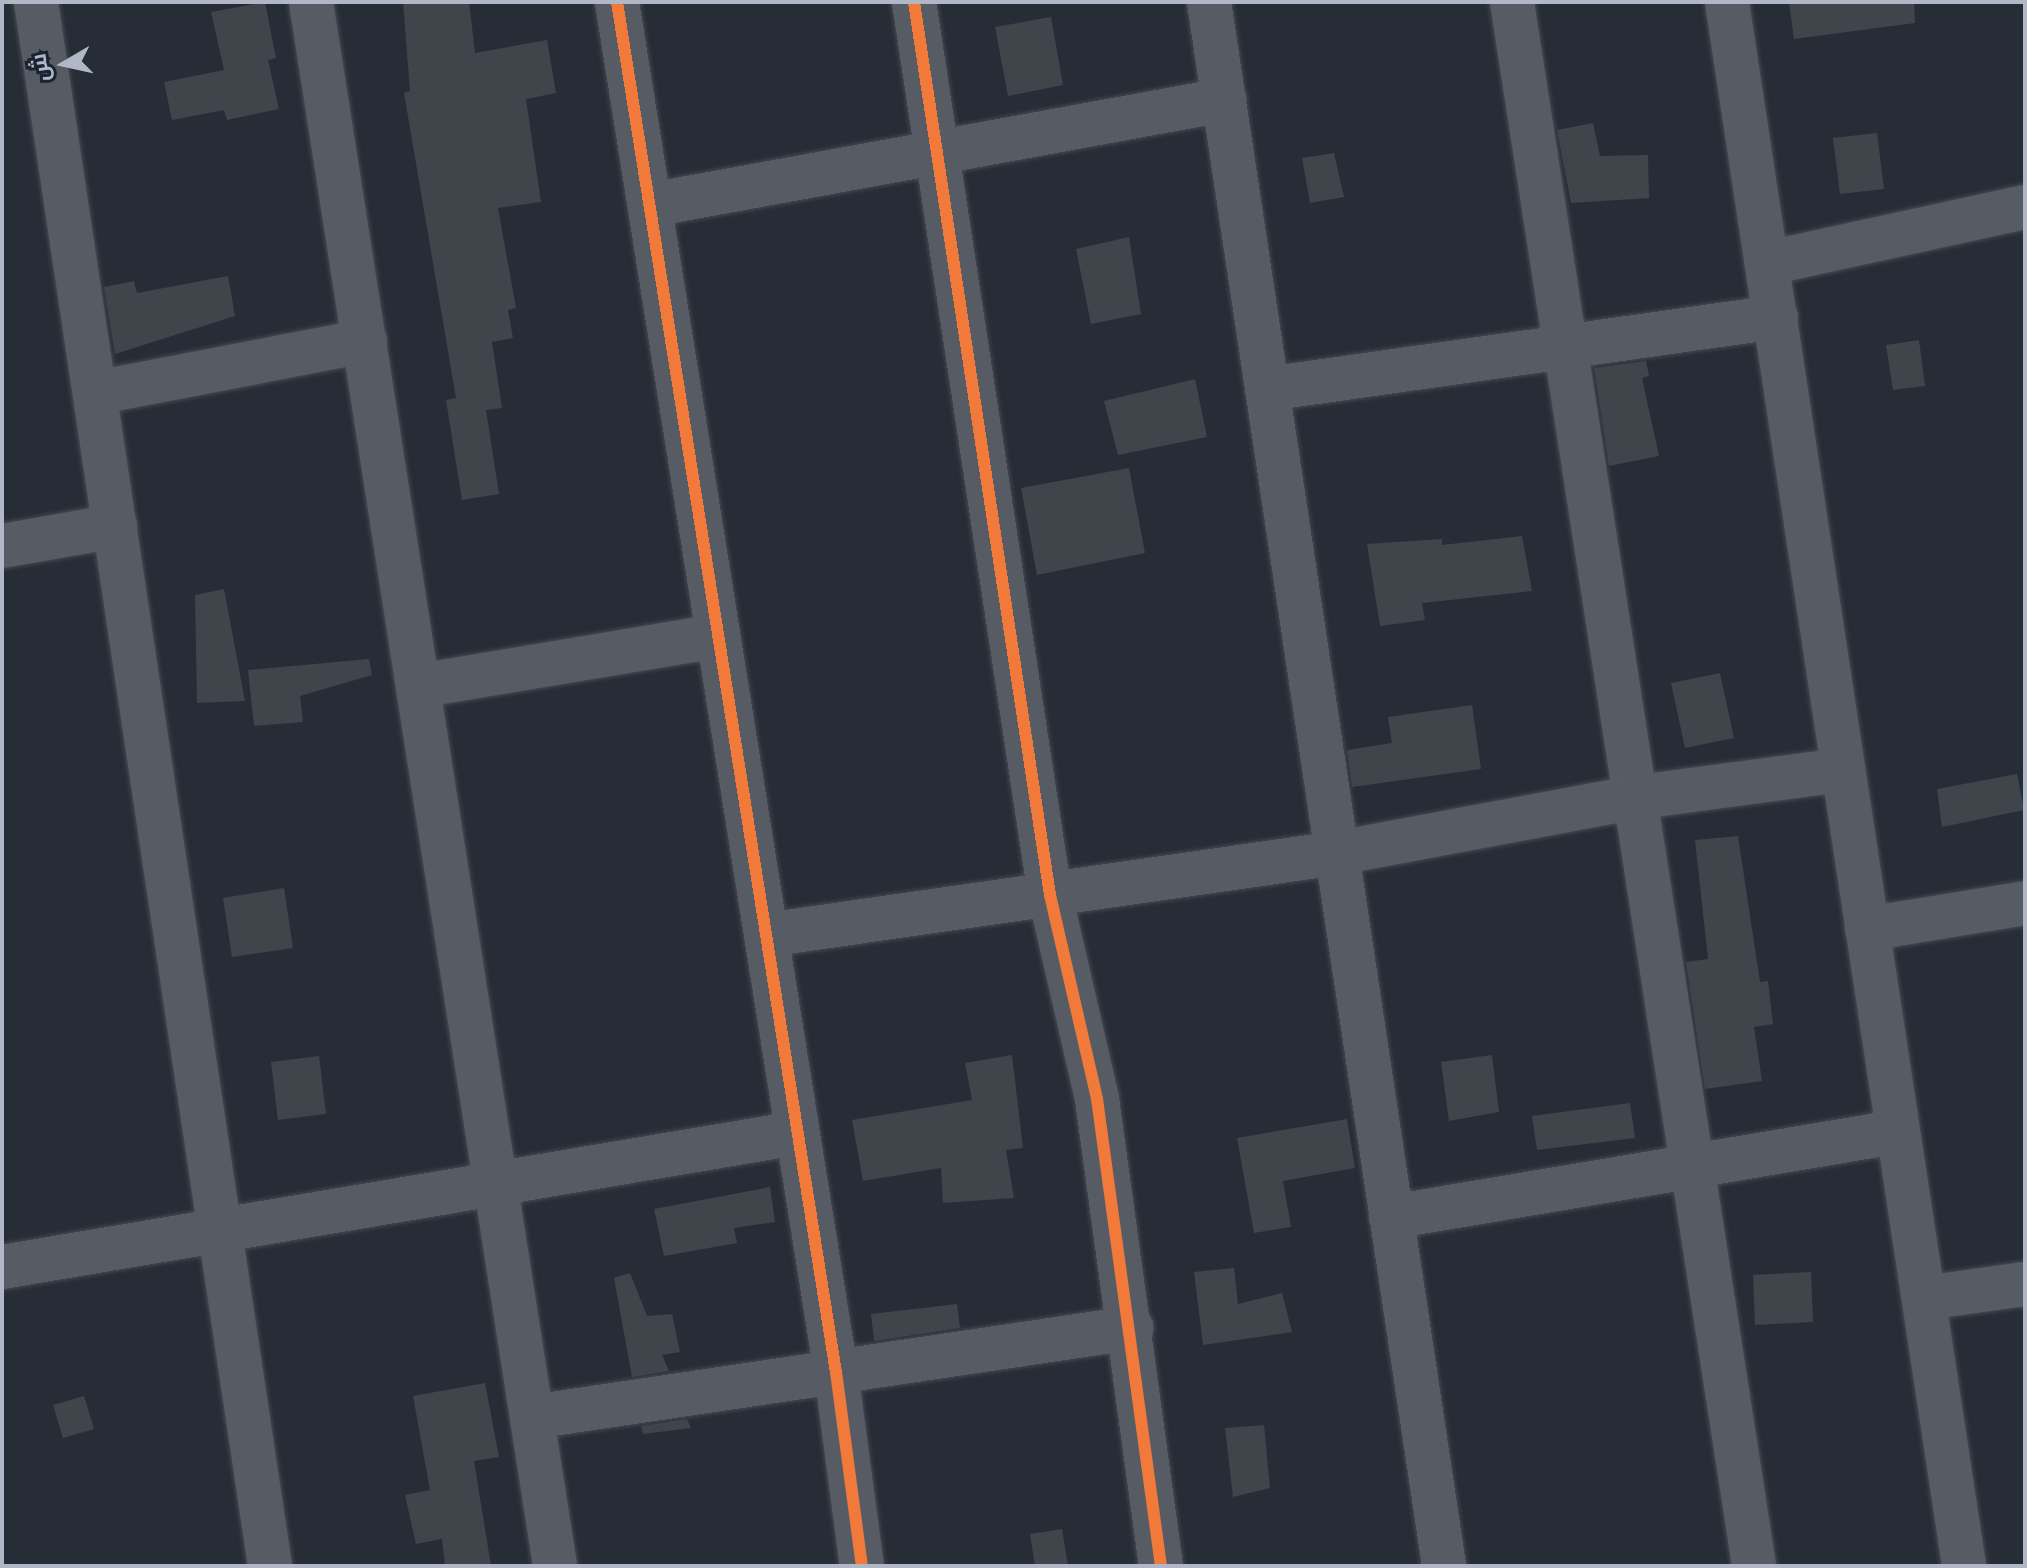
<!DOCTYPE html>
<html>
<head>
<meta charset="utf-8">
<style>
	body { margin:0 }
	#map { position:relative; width:2027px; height:1568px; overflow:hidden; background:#272d36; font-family:Montserrat,Cairo,sans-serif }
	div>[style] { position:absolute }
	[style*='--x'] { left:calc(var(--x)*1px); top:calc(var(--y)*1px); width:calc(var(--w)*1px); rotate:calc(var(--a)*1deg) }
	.building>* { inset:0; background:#40454c }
	.roads { filter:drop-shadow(0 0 2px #454951) drop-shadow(0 0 2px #454951) }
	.minor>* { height:44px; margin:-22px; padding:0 22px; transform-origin:22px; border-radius:22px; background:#575c64 }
	.cycleway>* { height:12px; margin:-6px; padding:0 6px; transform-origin:6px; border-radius:6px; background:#f17a3a }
	span { translate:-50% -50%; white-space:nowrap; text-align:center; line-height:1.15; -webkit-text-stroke:8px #1a2331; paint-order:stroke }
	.frame { position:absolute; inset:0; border:4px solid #b0b8c8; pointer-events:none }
	.north { position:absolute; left:24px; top:24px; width:80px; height:80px; -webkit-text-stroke:6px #1a2331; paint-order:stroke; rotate:261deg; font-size:22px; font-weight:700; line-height:32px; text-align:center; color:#b0b8c8 }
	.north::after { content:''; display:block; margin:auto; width:28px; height:36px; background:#b0b8c8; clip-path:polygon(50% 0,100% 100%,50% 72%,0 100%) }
</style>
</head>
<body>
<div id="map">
	<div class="building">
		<div style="clip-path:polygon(265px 2px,276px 58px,268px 60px,279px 109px,227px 120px,224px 110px,172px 120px,164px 82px,224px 70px,211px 12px)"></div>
		<div style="clip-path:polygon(403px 2px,469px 2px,475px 53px,547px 40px,556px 93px,526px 99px,541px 202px,498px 208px,516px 308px,508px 310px,513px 338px,492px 342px,502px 408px,486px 410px,499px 494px,462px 500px,446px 400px,456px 398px,404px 93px,410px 91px)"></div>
		<div style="clip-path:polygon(1789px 2px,1914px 2px,1915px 23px,1794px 39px)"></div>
		<div style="clip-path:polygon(1051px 17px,1063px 85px,1008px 96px,995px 27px)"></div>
		<div style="clip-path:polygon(1593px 123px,1600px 156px,1648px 155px,1649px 198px,1571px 203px,1557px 130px)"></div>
		<div style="clip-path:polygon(1877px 133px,1884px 189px,1840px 194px,1833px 138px)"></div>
		<div style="clip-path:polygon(1334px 153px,1344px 197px,1310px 203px,1302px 158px)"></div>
		<div style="clip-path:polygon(1129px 237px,1141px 314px,1091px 324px,1076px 249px)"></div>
		<div style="clip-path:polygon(228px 276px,235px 316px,115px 354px,104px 287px,134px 281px,137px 293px)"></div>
		<div style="clip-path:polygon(1919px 340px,1925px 386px,1893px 390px,1886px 345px)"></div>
		<div style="clip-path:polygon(1646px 361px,1649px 376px,1642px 378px,1659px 456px,1609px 466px,1594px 368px)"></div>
		<div style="clip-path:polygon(1195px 379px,1207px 437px,1118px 455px,1104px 401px)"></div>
		<div style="clip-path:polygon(1129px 468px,1145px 553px,1037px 575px,1021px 488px)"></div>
		<div style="clip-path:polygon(1522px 536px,1532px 591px,1422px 603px,1425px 620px,1380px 626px,1367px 544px,1442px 539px,1442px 545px)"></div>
		<div style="clip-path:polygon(224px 589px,245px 701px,197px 703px,195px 595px)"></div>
		<div style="clip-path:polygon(369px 659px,372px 675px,300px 696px,303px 722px,254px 726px,248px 670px)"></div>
		<div style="clip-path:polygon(1720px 673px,1734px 738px,1685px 748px,1671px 683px)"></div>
		<div style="clip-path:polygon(1472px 705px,1481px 769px,1352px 787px,1347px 750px,1392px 743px,1388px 717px)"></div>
		<div style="clip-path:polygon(2017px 774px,2024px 810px,1942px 827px,1937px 789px)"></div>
		<div style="clip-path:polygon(1738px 836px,1760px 982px,1768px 981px,1773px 1024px,1754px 1027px,1762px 1081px,1705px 1089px,1686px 962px,1708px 959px,1695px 840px)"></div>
		<div style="clip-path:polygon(284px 888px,293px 948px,232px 957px,223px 898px)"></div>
		<div style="clip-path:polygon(1012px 1055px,1023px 1148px,1006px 1150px,1014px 1198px,943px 1203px,941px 1168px,863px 1181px,852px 1120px,972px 1100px,965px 1063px)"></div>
		<div style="clip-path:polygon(1492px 1055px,1499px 1112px,1449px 1121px,1441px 1062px)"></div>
		<div style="clip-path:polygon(319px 1056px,326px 1114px,278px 1120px,271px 1062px)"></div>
		<div style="clip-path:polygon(1630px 1103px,1635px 1138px,1537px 1150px,1532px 1116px)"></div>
		<div style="clip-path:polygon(1347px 1119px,1355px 1168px,1283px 1181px,1291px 1227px,1254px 1233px,1237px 1138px)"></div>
		<div style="clip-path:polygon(770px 1187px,775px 1222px,734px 1228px,737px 1243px,664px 1256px,654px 1209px)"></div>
		<div style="clip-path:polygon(1234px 1268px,1238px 1304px,1282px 1293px,1292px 1332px,1203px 1345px,1194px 1272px)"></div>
		<div style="clip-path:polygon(1811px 1272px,1813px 1322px,1755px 1325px,1753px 1275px)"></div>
		<div style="clip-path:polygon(630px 1273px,647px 1316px,672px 1314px,680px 1352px,662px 1355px,669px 1371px,632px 1377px,614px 1278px)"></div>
		<div style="clip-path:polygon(957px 1304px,960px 1328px,874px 1341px,871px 1314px)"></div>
		<div style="clip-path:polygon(485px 1383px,499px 1457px,474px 1461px,491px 1566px,445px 1566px,442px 1539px,416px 1544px,405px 1495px,430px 1490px,413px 1396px)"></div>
		<div style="clip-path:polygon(84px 1396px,94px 1429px,63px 1438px,53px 1405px)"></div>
		<div style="clip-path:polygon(687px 1419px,691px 1428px,643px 1434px,641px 1426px)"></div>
		<div style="clip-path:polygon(1264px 1425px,1270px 1488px,1233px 1497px,1225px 1428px)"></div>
		<div style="clip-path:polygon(1062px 1529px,1068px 1566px,1035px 1566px,1030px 1534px)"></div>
	</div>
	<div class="roads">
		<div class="minor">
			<div style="--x:36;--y:2;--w:1581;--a:81.49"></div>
			<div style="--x:311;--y:2;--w:1583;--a:81.13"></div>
			<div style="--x:617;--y:2;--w:1387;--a:80.92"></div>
			<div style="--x:836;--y:1372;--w:196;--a:82.4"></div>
			<div style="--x:914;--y:2;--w:903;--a:81.34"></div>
			<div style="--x:1050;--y:895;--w:209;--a:77"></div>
			<div style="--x:1097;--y:1099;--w:471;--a:82.2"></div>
			<div style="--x:1209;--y:2;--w:1582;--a:81.45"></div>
			<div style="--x:1512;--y:2;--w:1583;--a:81.2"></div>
			<div style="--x:1727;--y:2;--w:1582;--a:81.38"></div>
			<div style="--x:650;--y:205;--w:584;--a:-10.37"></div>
			<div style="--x:1768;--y:263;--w:263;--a:-12.3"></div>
			<div style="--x:1267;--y:389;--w:514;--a:-8.05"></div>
			<div style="--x:95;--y:393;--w:275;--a:-10.9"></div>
			<div style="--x:2;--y:546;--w:115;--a:-10"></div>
			<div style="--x:418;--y:686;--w:304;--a:-9.5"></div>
			<div style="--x:1867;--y:929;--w:160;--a:-9.3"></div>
			<div style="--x:766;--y:935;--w:577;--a:-8.17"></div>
			<div style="--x:1337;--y:853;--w:300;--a:-10.6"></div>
			<div style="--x:1632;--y:798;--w:212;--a:-7.6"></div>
			<div style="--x:1391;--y:1217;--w:511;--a:-9.57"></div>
			<div style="--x:2;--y:1267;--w:806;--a:-9.57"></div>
			<div style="--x:1925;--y:1298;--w:101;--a:-8"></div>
			<div style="--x:532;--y:1417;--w:606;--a:-8.45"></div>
		</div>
	</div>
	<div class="cycleway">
		<div style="--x:617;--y:2;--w:1387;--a:80.92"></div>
		<div style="--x:836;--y:1372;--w:196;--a:82.4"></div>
		<div style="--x:914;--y:2;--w:903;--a:81.34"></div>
		<div style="--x:1050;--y:895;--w:209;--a:77"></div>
		<div style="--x:1097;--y:1099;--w:471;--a:82.2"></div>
	</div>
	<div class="frame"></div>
	<div class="north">ش</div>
</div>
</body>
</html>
